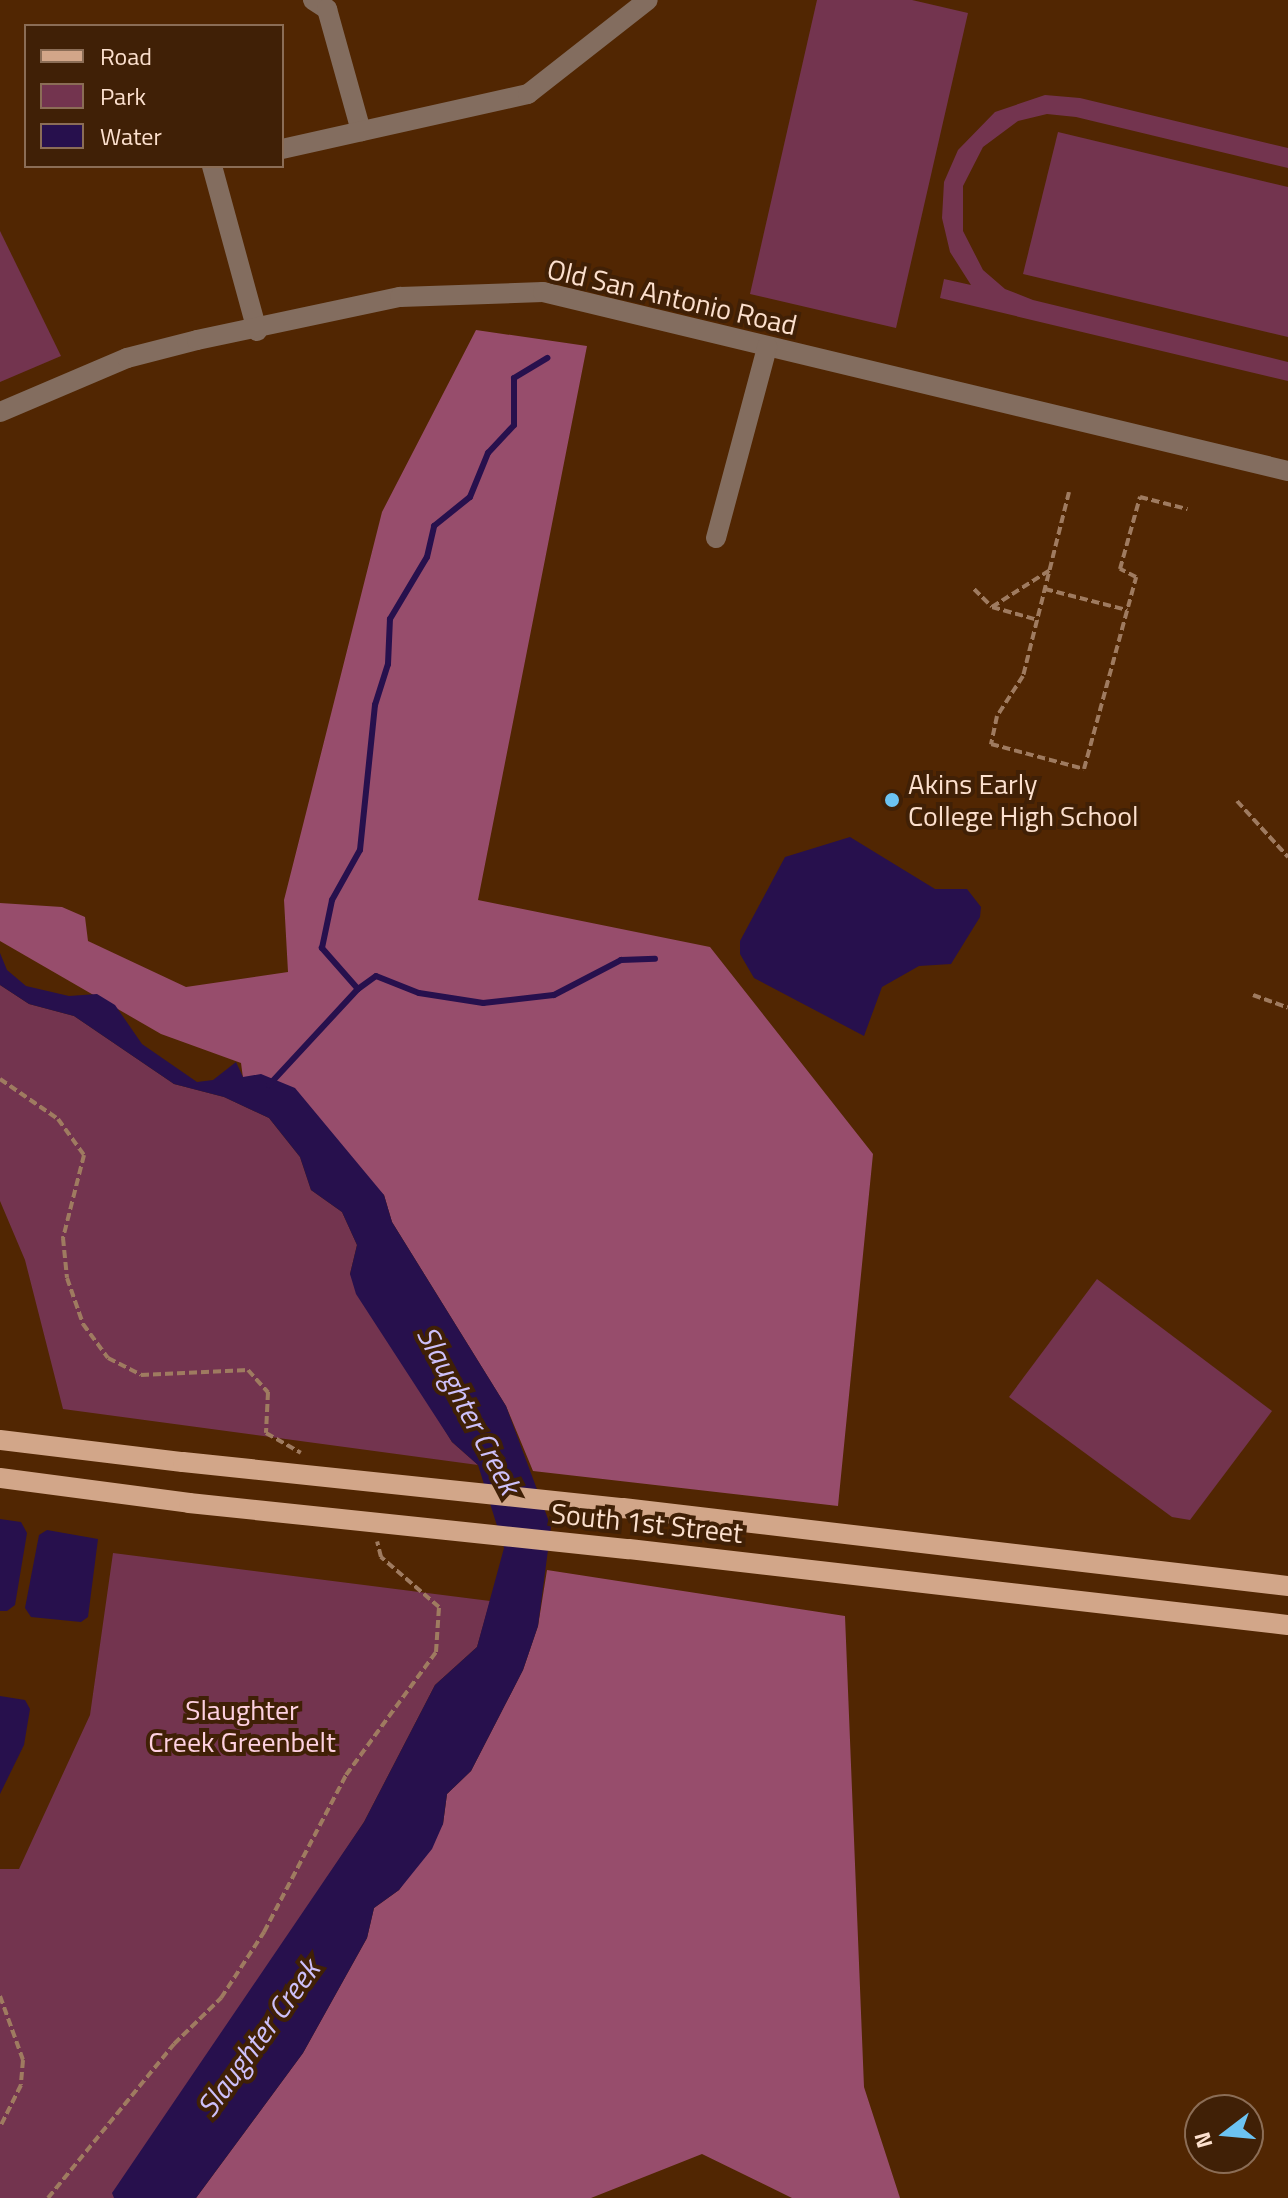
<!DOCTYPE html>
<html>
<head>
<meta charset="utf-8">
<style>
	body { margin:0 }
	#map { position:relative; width:1288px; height:2198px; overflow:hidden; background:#512602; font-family:"Titillium Web",sans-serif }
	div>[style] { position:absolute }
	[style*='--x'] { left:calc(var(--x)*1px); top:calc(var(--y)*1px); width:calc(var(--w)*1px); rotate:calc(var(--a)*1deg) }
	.green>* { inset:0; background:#73344f }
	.forest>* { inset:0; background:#974d6c }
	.water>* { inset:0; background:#27104d }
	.stream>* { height:6px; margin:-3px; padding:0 3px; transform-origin:3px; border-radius:3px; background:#27104d }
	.path>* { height:4px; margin-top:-2px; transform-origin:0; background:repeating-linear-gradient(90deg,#9f7b60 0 8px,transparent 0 12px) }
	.minor>* { height:20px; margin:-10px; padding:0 10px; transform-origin:10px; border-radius:10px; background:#836d5f }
	.major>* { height:20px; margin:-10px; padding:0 10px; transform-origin:10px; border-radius:10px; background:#d2a689 }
	.major-bridge>* { height:20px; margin:-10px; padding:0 10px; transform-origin:10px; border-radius:10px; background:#d2a689 }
	.dots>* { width:22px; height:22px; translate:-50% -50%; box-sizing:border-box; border:4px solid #402006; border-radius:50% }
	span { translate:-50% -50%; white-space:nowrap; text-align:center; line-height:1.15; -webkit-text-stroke:8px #402006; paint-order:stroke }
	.street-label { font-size:28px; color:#fce0ce }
	.poi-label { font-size:28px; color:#fce0ce }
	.left { translate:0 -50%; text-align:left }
	.park-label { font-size:28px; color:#fed1e1 }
	.water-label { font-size:30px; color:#cdc0fa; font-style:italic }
	.legend { position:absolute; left:24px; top:24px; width:260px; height:144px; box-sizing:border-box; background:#402006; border:2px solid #8b6d56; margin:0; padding:10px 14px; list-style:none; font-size:24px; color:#fce0ce }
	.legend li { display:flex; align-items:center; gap:16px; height:40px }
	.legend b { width:40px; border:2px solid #8b6d56 }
	.north { position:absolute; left:1184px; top:2094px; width:80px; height:80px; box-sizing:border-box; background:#402006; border:2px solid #8b6d56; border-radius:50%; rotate:254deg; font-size:22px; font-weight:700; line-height:32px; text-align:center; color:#fce0ce }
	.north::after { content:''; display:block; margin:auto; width:28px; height:36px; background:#6cc3f2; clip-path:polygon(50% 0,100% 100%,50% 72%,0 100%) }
</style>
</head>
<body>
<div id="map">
	<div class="green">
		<div style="clip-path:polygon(817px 0,912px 0,968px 13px,896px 328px,750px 294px)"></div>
		<div style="clip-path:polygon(1045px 95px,1080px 98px,1288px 148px,1288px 168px,1076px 117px,1047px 114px,1018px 121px,983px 147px,963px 186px,963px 231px,983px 270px,1005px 289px,1033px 300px,1288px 362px,1288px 381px,940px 298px,944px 279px,971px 285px,950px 252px,942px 218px,944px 182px,958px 150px,995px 112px)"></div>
		<div style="clip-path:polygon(1058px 132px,1288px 187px,1288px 337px,1023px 274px)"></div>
		<div style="clip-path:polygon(0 231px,61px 356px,0 382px)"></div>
		<div style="clip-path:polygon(0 985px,29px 1004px,74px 1016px,174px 1084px,224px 1097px,269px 1118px,300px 1157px,311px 1190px,342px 1212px,357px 1245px,350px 1274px,452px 1442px,478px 1465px,63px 1409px,25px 1260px,0 1201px)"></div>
		<div style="clip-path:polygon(1097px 1279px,1272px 1411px,1190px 1520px,1172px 1517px,1009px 1397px)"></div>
		<div style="clip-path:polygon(113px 1553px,490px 1601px,477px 1647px,435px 1685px,364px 1822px,114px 2198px,0 2198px,0 1869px,19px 1869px,90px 1715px)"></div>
	</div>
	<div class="forest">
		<div style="clip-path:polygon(476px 330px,587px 346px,478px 900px,710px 947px,873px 1154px,838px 1506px,533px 1471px,506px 1406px,392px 1222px,384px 1195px,243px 1078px,241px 1063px,161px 1034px,0 941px,0 903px,62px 907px,85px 917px,88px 941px,186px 987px,288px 972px,284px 900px,382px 512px)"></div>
		<div style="clip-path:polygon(547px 1570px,845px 1616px,864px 2087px,900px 2198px,792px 2198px,702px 2154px,591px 2198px,196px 2198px,303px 2053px,367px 1938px,374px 1908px,399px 1890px,443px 1824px,447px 1794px,471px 1771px,523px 1670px,538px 1626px)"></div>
	</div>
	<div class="water">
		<div style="clip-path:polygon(850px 837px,935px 889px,967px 889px,981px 907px,980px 917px,951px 964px,919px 966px,882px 987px,864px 1036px,754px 978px,740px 954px,740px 941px,785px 857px)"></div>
		<div style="clip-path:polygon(0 953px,7px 970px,26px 986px,69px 996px,97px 994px,115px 1005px,142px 1044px,197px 1082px,213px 1080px,236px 1062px,243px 1077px,261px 1074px,295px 1088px,384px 1195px,392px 1222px,506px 1406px,551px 1527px,538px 1626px,523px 1670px,471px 1771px,447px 1794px,443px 1824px,432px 1849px,399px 1890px,374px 1908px,367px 1938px,303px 2053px,196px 2198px,114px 2198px,112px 2193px,364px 1822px,435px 1685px,477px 1647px,504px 1548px,478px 1465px,452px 1442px,356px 1294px,350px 1274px,357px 1245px,342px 1212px,311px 1190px,300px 1157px,269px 1118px,224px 1097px,174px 1084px,74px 1016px,29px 1004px,0 985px)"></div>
		<div style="clip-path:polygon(0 1519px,21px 1522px,27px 1533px,15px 1605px,7px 1611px,0 1611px)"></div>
		<div style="clip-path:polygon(47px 1530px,98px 1539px,88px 1617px,81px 1622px,31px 1617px,25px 1608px,39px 1535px)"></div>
		<div style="clip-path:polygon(0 1696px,25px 1700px,30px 1709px,24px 1745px,0 1794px)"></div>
	</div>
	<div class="stream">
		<div style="--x:358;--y:989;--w:22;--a:-36"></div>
		<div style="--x:376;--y:976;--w:46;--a:21.6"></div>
		<div style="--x:419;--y:993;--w:65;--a:8.9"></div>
		<div style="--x:483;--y:1003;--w:71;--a:-6.4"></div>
		<div style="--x:554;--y:995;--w:76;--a:-27.6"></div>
		<div style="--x:621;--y:960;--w:34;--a:-2"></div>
		<div style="--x:269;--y:1085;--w:131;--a:-47.2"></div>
		<div style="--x:358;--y:989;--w:55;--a:-131.3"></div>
		<div style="--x:322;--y:948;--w:49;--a:-78.2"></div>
		<div style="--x:332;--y:900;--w:57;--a:-60.8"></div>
		<div style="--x:360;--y:850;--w:146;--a:-84.1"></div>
		<div style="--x:375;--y:705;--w:43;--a:-72.4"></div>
		<div style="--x:388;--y:664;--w:45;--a:-87.5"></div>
		<div style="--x:390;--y:619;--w:72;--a:-59.2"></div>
		<div style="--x:427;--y:557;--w:32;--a:-77"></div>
		<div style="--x:434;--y:526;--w:46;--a:-38.9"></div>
		<div style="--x:470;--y:497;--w:48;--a:-67.8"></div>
		<div style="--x:488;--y:453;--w:38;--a:-47"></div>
		<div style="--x:514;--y:425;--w:47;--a:-90"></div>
		<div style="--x:514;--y:378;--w:39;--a:-31"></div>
	</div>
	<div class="path">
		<div style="--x:1069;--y:492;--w:190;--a:104"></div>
		<div style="--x:1023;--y:676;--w:48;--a:123"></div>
		<div style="--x:997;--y:716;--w:29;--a:102"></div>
		<div style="--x:991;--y:744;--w:96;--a:15"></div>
		<div style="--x:1084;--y:769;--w:199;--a:-74.8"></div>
		<div style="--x:1136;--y:577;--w:18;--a:-153"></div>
		<div style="--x:1120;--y:569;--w:75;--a:-74.5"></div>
		<div style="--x:1140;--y:497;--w:49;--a:14.3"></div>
		<div style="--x:974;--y:589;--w:25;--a:45"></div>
		<div style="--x:992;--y:607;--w:48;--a:15.8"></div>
		<div style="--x:1045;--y:589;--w:85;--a:14.4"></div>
		<div style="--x:992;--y:607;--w:69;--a:-32.5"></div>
		<div style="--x:1237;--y:801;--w:76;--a:47.7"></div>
		<div style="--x:1253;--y:995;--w:37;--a:20"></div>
		<div style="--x:0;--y:1079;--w:70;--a:34.6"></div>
		<div style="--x:58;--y:1119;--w:44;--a:54.2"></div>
		<div style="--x:84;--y:1155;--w:86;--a:104.2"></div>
		<div style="--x:63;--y:1238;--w:40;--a:84.3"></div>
		<div style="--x:67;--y:1278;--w:49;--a:70.8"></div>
		<div style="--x:83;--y:1324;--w:42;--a:53.7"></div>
		<div style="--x:108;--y:1358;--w:37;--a:27"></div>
		<div style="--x:141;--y:1375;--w:107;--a:-2.7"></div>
		<div style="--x:248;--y:1370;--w:30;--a:48"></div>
		<div style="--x:268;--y:1392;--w:41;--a:92.8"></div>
		<div style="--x:266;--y:1433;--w:40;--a:29.7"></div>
		<div style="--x:0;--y:1996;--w:68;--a:70.2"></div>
		<div style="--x:23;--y:2060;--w:25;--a:95"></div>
		<div style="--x:21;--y:2085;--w:47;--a:116.6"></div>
		<div style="--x:48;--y:2198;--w:199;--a:-50.7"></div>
		<div style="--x:174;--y:2044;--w:66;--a:-44.4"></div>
		<div style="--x:221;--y:1998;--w:79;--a:-56.9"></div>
		<div style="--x:264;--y:1932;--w:177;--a:-62.4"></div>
		<div style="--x:346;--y:1775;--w:152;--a:-53.8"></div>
		<div style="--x:436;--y:1652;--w:45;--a:-86.2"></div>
		<div style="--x:439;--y:1607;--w:77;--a:-139.2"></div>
		<div style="--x:381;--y:1557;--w:16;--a:-104"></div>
	</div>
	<div class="minor">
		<div style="--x:313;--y:0;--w:17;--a:33"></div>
		<div style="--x:327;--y:9;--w:127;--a:74.4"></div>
		<div style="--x:282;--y:149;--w:252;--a:-12.6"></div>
		<div style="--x:528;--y:94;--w:152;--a:-38.1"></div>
		<div style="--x:212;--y:166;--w:171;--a:74.7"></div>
		<div style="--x:0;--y:412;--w:138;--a:-23"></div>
		<div style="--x:127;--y:358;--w:72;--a:-14.4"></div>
		<div style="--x:197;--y:340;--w:208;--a:-12"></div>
		<div style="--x:400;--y:297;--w:143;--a:-2"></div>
		<div style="--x:543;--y:292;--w:766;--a:13.51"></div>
		<div style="--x:716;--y:538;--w:198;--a:-75"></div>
	</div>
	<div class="major">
		<div style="--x:0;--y:1440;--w:184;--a:6.9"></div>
		<div style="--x:0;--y:1478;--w:191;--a:7.5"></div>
		<div style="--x:623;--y:1508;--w:670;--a:6.69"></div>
		<div style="--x:629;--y:1549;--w:663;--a:6.58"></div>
	</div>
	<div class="major-bridge">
		<div style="--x:183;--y:1462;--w:442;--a:6"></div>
		<div style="--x:189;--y:1503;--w:442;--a:6"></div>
	</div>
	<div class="dots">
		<div style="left:892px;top:800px;background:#6cc3f2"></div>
	</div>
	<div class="street-label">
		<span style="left:672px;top:297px;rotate:13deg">Old San Antonio Road</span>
		<span style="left:647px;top:1523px;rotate:6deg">South 1st Street</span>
	</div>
	<div class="poi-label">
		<span class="left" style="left:908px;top:800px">Akins Early<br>College High School</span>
	</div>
	<div class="park-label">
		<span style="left:242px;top:1726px">Slaughter<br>Creek Greenbelt</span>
	</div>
	<div class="water-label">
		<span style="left:469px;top:1410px;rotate:62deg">Slaughter Creek</span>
		<span style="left:258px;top:2038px;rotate:-54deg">Slaughter Creek</span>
	</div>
	<ul class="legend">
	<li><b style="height:10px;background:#d2a689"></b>Road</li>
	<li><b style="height:22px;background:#73344f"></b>Park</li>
	<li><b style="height:22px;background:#27104d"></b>Water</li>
	</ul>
	<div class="north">N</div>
</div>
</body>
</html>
